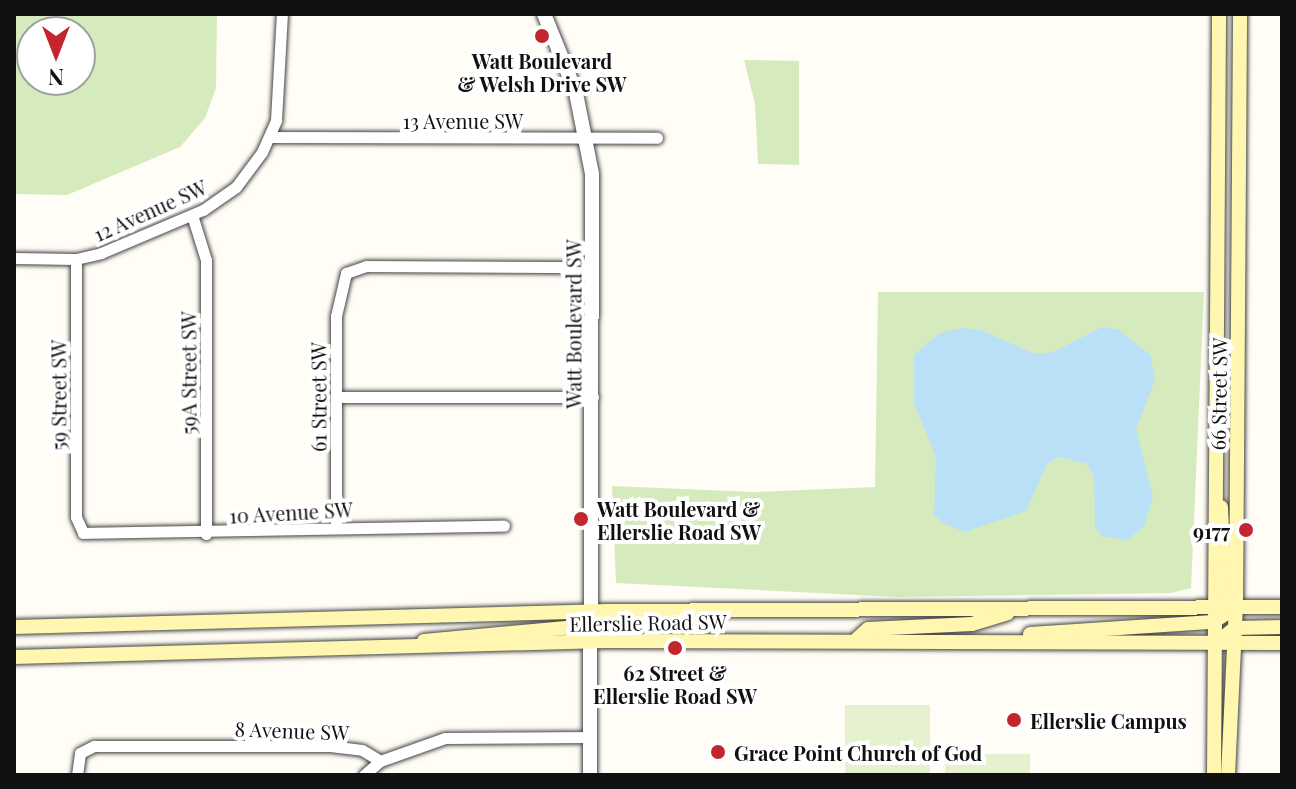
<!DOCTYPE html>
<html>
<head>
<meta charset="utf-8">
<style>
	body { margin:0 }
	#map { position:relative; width:1296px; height:789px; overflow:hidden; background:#fffdf5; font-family:"Playfair Display",serif }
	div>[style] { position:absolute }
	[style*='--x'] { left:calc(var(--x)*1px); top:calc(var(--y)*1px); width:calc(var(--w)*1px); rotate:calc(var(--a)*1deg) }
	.green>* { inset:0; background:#d5ebbd }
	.pitch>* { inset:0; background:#e6f2cf }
	.water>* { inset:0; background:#b9e0f7 }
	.roads { filter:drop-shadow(0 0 2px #444) drop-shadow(0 0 2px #444) }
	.minor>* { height:11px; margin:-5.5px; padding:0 5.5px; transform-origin:5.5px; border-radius:5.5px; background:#fff }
	.tertiary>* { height:14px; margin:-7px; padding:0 7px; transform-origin:7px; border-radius:7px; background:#fff }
	.secondary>* { height:14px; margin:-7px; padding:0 7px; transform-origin:7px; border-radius:7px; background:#fff6b0 }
	.dots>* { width:22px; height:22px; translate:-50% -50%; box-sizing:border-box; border:4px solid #fff; border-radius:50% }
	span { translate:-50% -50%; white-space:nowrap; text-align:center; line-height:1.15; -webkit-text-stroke:8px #fff; paint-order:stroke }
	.poi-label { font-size:20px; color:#111; font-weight:700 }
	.left { translate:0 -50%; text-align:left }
	.right { translate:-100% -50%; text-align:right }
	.street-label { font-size:20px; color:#111 }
	.frame { position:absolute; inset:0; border:16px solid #111; pointer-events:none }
	.north { position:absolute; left:16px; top:16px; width:80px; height:80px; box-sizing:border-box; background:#fff; border:2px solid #a0a0a0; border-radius:50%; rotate:180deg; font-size:22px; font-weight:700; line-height:32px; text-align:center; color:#111 }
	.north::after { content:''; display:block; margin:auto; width:28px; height:36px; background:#c4262e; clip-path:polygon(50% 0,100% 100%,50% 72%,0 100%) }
</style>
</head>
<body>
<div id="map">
	<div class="green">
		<div style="clip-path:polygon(evenodd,14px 14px,217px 14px,216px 88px,205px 118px,180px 147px,67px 195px,14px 194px,14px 14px,32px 32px,80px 32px,80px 80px,32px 80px,32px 32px)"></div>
		<div style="clip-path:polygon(744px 60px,799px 61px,799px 165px,758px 164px,755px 104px)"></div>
		<div style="clip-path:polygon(878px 292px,1204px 292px,1191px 588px,1172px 593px,897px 597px,616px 583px,612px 486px,753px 492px,875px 487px)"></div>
	</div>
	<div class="pitch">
		<div style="clip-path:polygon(845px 705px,930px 705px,930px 775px,845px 775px)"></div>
		<div style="clip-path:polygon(945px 754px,1030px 754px,1030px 775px,945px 775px)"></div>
	</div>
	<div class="water">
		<div style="clip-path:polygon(1102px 327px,1119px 330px,1151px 356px,1155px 380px,1136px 429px,1153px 497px,1144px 526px,1128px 540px,1102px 536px,1095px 527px,1094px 476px,1087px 464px,1059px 457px,1047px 464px,1026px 511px,965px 532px,943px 523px,934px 515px,936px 457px,914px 403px,914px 355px,940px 333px,963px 328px,981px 330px,1035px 354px,1053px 352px)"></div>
	</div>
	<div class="roads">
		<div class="minor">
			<div style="--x:270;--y:137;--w:387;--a:0.1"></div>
			<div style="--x:192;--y:215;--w:47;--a:72.7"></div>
			<div style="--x:206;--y:260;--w:274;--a:90"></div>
			<div style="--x:14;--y:258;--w:62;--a:0.9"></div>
			<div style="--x:76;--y:259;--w:26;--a:-13"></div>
			<div style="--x:101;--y:253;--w:111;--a:-22.9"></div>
			<div style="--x:203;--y:210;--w:40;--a:-34.9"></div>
			<div style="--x:236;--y:187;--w:44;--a:-53.4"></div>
			<div style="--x:262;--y:152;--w:35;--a:-66"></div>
			<div style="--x:276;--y:120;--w:106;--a:-86.8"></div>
			<div style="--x:76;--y:259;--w:258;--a:90"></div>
			<div style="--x:76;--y:517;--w:17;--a:66"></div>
			<div style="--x:83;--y:533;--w:421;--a:-1"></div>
			<div style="--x:336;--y:397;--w:257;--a:0"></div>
			<div style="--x:336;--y:527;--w:211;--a:-90"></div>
			<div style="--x:336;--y:316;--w:44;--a:-76.9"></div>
			<div style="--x:346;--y:273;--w:21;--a:-19"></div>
			<div style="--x:366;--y:266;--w:227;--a:0.3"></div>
			<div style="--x:77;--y:775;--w:22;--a:-82"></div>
			<div style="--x:80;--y:753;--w:16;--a:-27"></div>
			<div style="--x:94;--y:746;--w:236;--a:0"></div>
			<div style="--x:330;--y:746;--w:32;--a:7"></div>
			<div style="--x:362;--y:750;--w:21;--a:31"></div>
			<div style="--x:380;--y:761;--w:69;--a:-19.5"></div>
			<div style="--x:445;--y:738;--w:145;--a:-0.4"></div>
			<div style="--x:364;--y:775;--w:21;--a:-41"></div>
		</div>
		<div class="tertiary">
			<div style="--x:544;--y:14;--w:85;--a:67.9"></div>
			<div style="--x:576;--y:93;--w:83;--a:78.8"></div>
			<div style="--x:592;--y:174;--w:601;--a:90.19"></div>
		</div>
		<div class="secondary">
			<div style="--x:1221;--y:507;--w:107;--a:87.3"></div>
			<div style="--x:14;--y:627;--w:594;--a:-1.54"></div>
			<div style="--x:608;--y:611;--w:674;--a:-0.34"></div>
			<div style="--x:1030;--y:634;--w:183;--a:-3.8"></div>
			<div style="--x:1213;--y:622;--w:27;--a:-33"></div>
			<div style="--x:857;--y:639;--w:15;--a:-42"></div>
			<div style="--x:868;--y:629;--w:104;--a:-2.8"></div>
			<div style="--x:972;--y:624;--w:37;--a:-17"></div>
			<div style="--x:424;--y:641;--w:153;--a:-5.3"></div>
			<div style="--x:576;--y:627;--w:23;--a:-45"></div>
			<div style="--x:590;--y:642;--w:24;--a:-45"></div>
			<div style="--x:607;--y:625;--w:107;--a:-4.3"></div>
			<div style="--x:1214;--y:645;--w:27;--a:-39"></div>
			<div style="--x:1235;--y:628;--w:47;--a:-1.2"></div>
			<div style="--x:14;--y:657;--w:591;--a:-1.55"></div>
			<div style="--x:605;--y:641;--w:677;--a:0.17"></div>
			<div style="--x:1214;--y:775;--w:761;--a:-89.62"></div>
			<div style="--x:1228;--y:775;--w:168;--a:-87.3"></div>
			<div style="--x:1236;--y:607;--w:593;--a:-89.61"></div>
		</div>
	</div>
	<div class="dots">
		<div style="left:542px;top:36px;background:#c4262e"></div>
		<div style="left:581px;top:519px;background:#c4262e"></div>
		<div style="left:1246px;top:530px;background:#c4262e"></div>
		<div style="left:675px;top:648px;background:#c4262e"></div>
		<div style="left:1014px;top:720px;background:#c4262e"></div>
		<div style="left:718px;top:752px;background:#c4262e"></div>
	</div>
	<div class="poi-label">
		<span style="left:542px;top:72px">Watt Boulevard<br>&amp; Welsh Drive SW</span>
		<span class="left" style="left:597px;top:520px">Watt Boulevard &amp;<br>Ellerslie Road SW</span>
		<span class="right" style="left:1230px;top:530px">9177</span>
		<span style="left:675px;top:684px">62 Street &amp;<br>Ellerslie Road SW</span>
		<span class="left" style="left:1030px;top:720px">Ellerslie Campus</span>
		<span class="left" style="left:734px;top:752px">Grace Point Church of God</span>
	</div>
	<div class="street-label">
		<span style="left:463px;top:120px">13 Avenue SW</span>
		<span style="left:150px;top:210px;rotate:-24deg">12 Avenue SW</span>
		<span style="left:573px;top:324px;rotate:-90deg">Watt Boulevard SW</span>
		<span style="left:188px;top:373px;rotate:-90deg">59A Street SW</span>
		<span style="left:1218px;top:394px;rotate:-89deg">66 Street SW</span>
		<span style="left:58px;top:395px;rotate:-90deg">59 Street SW</span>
		<span style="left:318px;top:397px;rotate:-90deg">61 Street SW</span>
		<span style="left:291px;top:512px;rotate:-3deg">10 Avenue SW</span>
		<span style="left:648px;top:622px;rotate:-1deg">Ellerslie Road SW</span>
		<span style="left:292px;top:730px;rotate:2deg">8 Avenue SW</span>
	</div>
	<div class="frame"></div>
	<div class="north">N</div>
</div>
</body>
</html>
